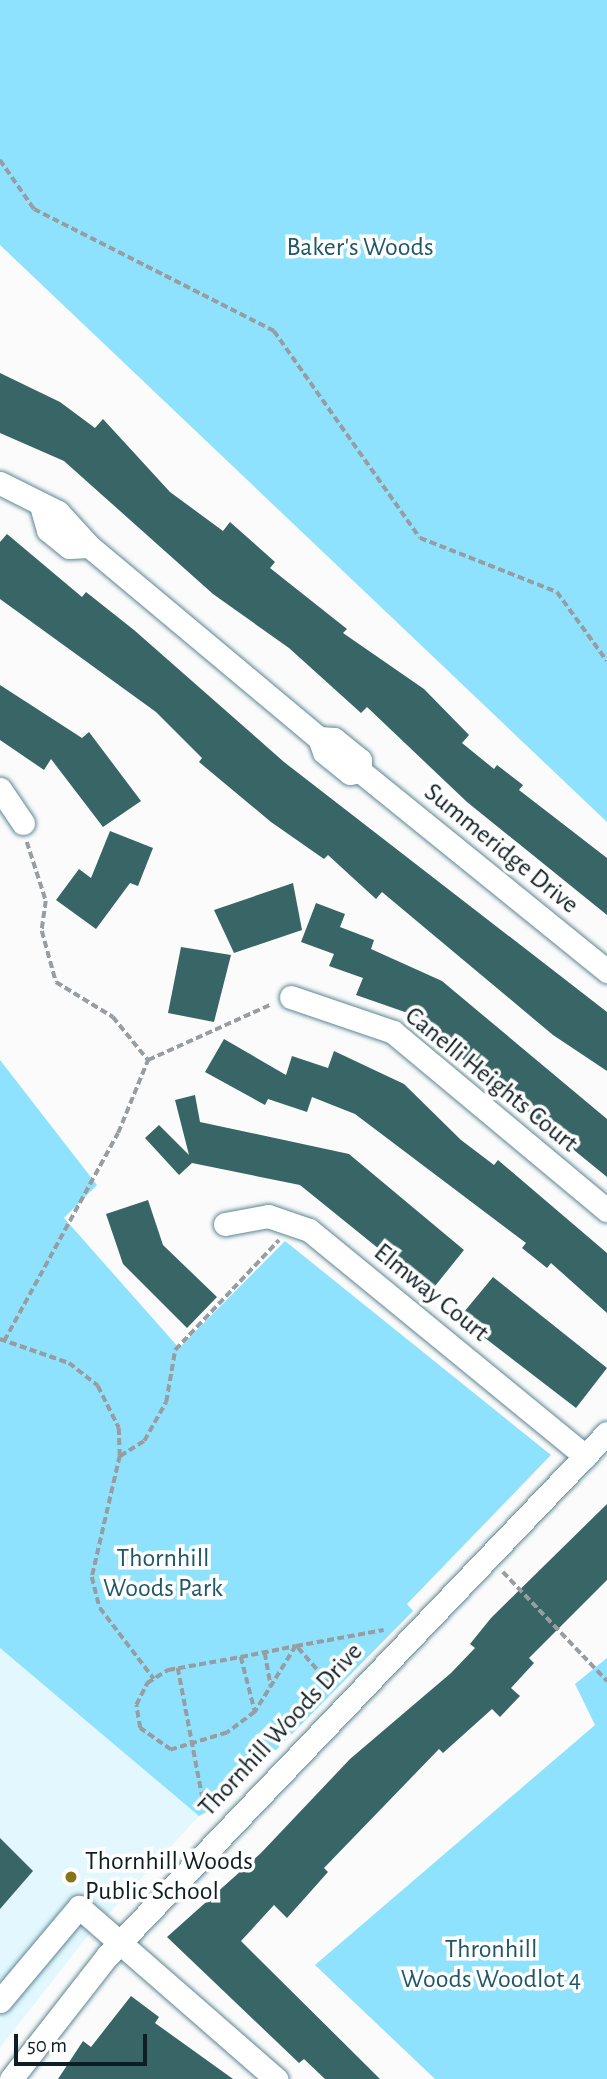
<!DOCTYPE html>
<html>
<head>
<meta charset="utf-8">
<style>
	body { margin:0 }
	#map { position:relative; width:607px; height:2079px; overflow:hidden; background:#fbfbfb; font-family:"Alegreya Sans",sans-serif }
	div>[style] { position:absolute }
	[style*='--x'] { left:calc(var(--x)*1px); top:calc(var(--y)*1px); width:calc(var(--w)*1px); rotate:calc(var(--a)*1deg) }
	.built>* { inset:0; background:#e2f7fe }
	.green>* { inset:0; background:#8ee2fd }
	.building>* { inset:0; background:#386565 }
	.path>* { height:3.5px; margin-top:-1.75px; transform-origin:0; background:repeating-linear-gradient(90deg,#979da0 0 7px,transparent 0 10.5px) }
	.roads { filter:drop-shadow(0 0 2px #5d8693) drop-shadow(0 0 2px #5d8693) }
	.minor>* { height:23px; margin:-11.5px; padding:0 11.5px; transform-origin:11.5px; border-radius:11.5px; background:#fff }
	.dots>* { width:19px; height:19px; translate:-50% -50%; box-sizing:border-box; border:4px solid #fff; border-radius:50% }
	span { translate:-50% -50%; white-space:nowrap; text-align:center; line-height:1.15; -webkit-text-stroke:7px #fff; paint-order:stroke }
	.park-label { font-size:26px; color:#1e5767 }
	.street-label { font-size:26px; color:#0e1e24 }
	.poi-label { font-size:26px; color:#0e1e24 }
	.left { translate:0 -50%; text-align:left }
	.scale { position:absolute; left:14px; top:2034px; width:133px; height:32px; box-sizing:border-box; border:4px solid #0e1e24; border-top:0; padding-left:9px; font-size:21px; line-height:24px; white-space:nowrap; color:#0e1e24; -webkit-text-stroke:5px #fff; paint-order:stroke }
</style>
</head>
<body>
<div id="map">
	<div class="built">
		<div style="clip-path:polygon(0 1648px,199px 1816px,86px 1938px,0 2048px)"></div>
	</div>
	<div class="green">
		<div style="clip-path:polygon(0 0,607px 0,607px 822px,0 245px)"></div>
		<div style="clip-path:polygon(0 1060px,97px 1185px,64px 1218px,179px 1348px,285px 1241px,551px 1455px,407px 1604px,413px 1611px,224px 1803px,199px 1816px,0 1648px)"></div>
		<div style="clip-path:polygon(607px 1658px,607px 2079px,435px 2079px,315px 1965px,595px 1725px,575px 1684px)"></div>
	</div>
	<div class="building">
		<div style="clip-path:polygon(0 373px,60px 402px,95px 428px,103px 419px,170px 492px,223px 531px,230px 522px,275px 562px,270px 568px,347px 629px,343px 633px,424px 689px,469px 735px,462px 743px,494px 769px,497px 765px,523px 785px,519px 790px,607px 858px,607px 915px,467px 802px,367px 707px,361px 713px,289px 648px,213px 594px,64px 461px,0 433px)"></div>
		<div style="clip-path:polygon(7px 534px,82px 597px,86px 592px,134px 630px,284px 762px,607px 1012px,607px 1071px,553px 1035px,382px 892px,376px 899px,328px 855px,324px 859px,271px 822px,199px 762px,202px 758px,156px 712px,0 599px,0 542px)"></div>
		<div style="clip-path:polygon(0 685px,82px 738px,89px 732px,141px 801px,103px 827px,51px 759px,44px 770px,0 740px)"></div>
		<div style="clip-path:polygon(110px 831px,153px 848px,138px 886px,130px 883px,96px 929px,56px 900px,79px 869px,91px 878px)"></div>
		<div style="clip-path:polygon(293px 883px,302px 930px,234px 953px,214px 910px)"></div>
		<div style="clip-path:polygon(316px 903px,345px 914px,340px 927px,374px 940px,371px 949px,442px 981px,607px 1119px,607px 1177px,449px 1048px,453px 1042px,425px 1019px,356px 995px,363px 978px,329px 966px,334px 954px,301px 942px)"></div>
		<div style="clip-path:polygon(181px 947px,231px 955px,214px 1022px,168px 1013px)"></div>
		<div style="clip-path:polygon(224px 1039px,286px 1075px,292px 1056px,328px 1068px,334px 1051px,404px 1084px,461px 1140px,494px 1165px,498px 1160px,607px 1253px,607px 1313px,551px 1263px,547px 1268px,522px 1248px,526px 1243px,355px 1114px,312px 1097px,307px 1112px,268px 1099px,265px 1105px,205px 1072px)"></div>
		<div style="clip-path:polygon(195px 1095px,200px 1122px,349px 1154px,464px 1250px,431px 1291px,300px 1185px,192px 1163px,179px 1175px,145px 1138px,159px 1125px,189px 1155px,175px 1100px)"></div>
		<div style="clip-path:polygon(148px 1200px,163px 1245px,217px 1297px,187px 1328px,123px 1264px,106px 1214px)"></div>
		<div style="clip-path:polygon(493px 1277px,607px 1368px,576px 1408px,459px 1318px)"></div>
		<div style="clip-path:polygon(607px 1504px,607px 1580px,529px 1658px,534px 1663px,511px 1688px,520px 1696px,500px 1717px,492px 1709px,443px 1753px,439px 1749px,324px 1868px,328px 1872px,287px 1918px,274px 1905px,241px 1941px,380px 2079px,325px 2079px,304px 2059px,299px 2063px,167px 1937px,261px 1853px,350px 1759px,451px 1673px,475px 1648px,470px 1644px,491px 1618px)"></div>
		<div style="clip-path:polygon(0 1838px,33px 1871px,0 1909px)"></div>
		<div style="clip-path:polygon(131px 1996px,159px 2017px,155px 2023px,233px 2079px,58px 2079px,83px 2041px,91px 2047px)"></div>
	</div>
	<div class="path">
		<div style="--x:0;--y:160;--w:60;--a:55.2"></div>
		<div style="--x:34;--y:209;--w:269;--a:26.9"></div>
		<div style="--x:274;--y:331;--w:253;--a:54.8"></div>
		<div style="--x:420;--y:538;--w:147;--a:21.5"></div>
		<div style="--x:557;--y:592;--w:85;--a:54.1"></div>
		<div style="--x:27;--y:842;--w:62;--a:72.1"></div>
		<div style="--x:46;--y:901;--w:30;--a:98"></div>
		<div style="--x:42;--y:931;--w:53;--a:74.6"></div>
		<div style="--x:56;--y:982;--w:67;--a:31.6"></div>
		<div style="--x:113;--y:1017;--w:55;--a:50.9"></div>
		<div style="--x:0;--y:1339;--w:73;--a:19.2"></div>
		<div style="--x:69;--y:1363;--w:37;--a:38"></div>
		<div style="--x:98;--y:1386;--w:47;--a:63.4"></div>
		<div style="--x:119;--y:1428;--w:28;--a:88"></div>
		<div style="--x:120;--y:1456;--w:124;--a:103"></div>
		<div style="--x:92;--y:1577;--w:32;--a:76"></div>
		<div style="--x:100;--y:1608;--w:89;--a:52.7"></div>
		<div style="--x:4;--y:1341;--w:237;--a:-61.3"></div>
		<div style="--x:118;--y:1133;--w:79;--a:-67.7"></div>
		<div style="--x:148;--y:1060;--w:136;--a:-24.3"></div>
		<div style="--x:120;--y:1456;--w:28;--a:-32"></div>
		<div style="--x:144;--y:1441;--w:45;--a:-60.6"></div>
		<div style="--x:166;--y:1402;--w:53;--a:-80.2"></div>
		<div style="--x:175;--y:1350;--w:151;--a:-46.6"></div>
		<div style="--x:503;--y:1572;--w:151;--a:46.3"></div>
		<div style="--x:265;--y:1653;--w:35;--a:80"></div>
		<div style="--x:241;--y:1657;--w:57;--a:75.7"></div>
		<div style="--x:178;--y:1668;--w:146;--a:79.3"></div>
		<div style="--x:330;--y:1685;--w:52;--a:-131.1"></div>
		<div style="--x:296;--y:1646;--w:78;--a:121.8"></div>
		<div style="--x:255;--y:1712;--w:35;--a:143"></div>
		<div style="--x:227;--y:1733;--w:59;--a:163.1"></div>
		<div style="--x:171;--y:1750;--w:38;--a:-145"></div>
		<div style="--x:140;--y:1728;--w:23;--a:-100"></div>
		<div style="--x:136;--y:1705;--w:25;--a:-63"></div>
		<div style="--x:147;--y:1683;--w:25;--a:-32"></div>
		<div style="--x:168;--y:1670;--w:74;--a:-10.1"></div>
		<div style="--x:241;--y:1657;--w:56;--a:-11.3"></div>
		<div style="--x:296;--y:1646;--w:89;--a:-10.3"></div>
	</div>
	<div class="roads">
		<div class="minor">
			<div style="--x:0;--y:483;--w:65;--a:26.6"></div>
			<div style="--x:58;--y:512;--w:46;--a:47.6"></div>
			<div style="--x:89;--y:546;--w:20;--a:177"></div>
			<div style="--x:69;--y:547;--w:27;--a:-141"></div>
			<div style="--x:48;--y:530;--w:22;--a:-106"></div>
			<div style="--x:89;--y:546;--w:300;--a:39.9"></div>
			<div style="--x:319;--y:738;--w:15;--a:70"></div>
			<div style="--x:324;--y:752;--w:33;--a:39"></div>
			<div style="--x:350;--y:773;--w:10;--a:-11"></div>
			<div style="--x:360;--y:771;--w:318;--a:39"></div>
			<div style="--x:319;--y:738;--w:15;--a:4"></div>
			<div style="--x:334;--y:739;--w:33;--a:39"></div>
			<div style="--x:360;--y:760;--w:11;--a:90"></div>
			<div style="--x:0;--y:789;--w:41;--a:55.9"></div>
			<div style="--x:291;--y:997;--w:108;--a:18.9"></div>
			<div style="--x:393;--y:1032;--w:278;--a:39.8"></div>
			<div style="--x:225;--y:1224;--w:44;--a:-10.5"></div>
			<div style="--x:268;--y:1216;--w:43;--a:18.9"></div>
			<div style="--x:309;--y:1230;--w:357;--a:39.3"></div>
			<div style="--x:0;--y:2001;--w:123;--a:-50"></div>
			<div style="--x:79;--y:1907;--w:262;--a:41.1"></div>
			<div style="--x:11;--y:2079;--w:157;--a:-52"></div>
			<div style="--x:108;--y:1955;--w:722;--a:-46.29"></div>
		</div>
	</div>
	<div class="dots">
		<div style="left:71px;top:1877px;background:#877518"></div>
	</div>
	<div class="park-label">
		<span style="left:360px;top:248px">Baker's Woods</span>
		<span style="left:163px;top:1574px">Thornhill<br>Woods Park</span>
		<span style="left:491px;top:1965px">Thronhill<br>Woods Woodlot 4</span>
	</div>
	<div class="street-label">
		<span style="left:501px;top:849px;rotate:39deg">Summeridge Drive</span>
		<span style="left:491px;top:1080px;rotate:39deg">Canelli Heights Court</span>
		<span style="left:431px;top:1293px;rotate:39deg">Elmway Court</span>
		<span style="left:281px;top:1730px;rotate:-47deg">Thornhill Woods Drive</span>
	</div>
	<div class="poi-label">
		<span class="left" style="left:85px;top:1877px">Thornhill Woods<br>Public School</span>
	</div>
	<div class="scale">50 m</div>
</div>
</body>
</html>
